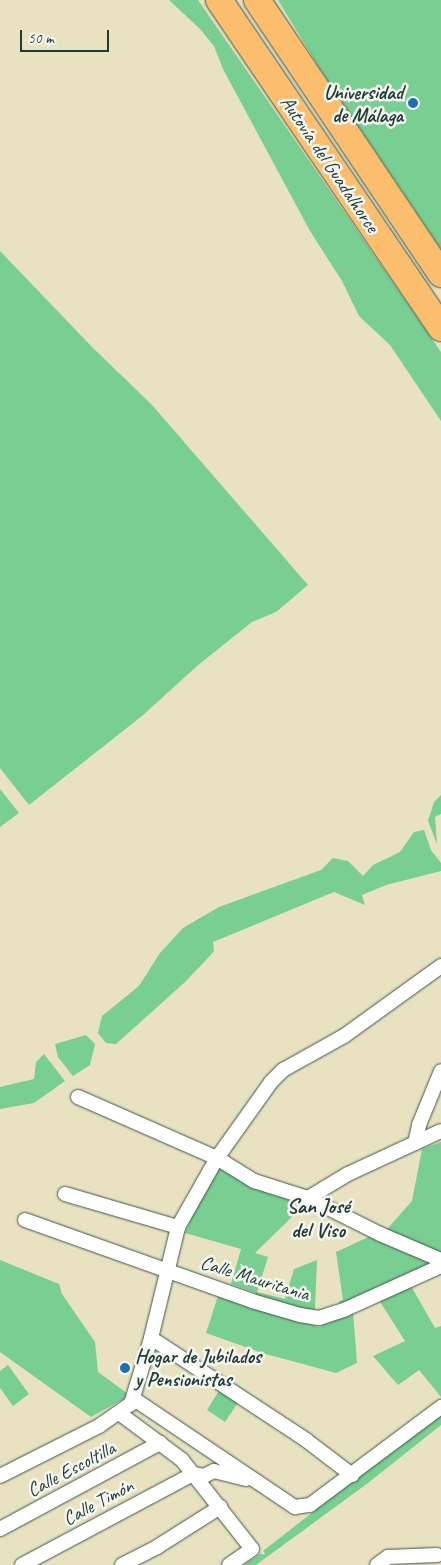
<!DOCTYPE html>
<html>
<head>
<meta charset="utf-8">
<style>
	body { margin:0 }
	#map { position:relative; width:441px; height:1565px; overflow:hidden; background:#e8e2c1; font-family:Caveat,sans-serif }
	div>[style] { position:absolute }
	[style*='--x'] { left:calc(var(--x)*1px); top:calc(var(--y)*1px); width:calc(var(--w)*1px); rotate:calc(var(--a)*1deg) }
	.green>* { inset:0; background:#79ce91 }
	.roads { filter:drop-shadow(0 0 1px #3d5649) drop-shadow(0 0 1px #3d5649) }
	.street>* { height:14px; margin:-7px; padding:0 7px; transform-origin:7px; border-radius:7px; background:#fff }
	.highway>* { height:26px; margin:-13px; padding:0 13px; transform-origin:13px; border-radius:13px; background:#fbbe6e }
	.dots>* { width:14px; height:14px; translate:-50% -50%; box-sizing:border-box; border:2px solid #f6f6f2; border-radius:50% }
	span { translate:-50% -50%; white-space:nowrap; text-align:center; line-height:1.15; -webkit-text-stroke:5px #f6f6f2; paint-order:stroke }
	.poi-label { font-size:20px; color:#1f3d34; font-weight:700 }
	.right { translate:-100% -50%; text-align:right }
	.left { translate:0 -50%; text-align:left }
	.street-label { font-size:20px; color:#1f3d34 }
	.neighbourhood-label { font-size:21px; color:#1f3d34; font-weight:700 }
	.scale { position:absolute; left:20px; top:30px; width:89px; height:22px; box-sizing:border-box; border:2px solid #1f3d34; border-top:0; padding-left:6px; font-size:15px; line-height:18px; white-space:nowrap; color:#1f3d34; -webkit-text-stroke:4px #f6f6f2; paint-order:stroke }
</style>
</head>
<body>
<div id="map">
	<div class="green">
		<div style="clip-path:polygon(169px 0,198px 0,441px 352px,441px 421px,390px 345px,359px 316px,342px 281px,310px 231px,223px 69px,214px 46px,200px 29px)"></div>
		<div style="clip-path:polygon(278px 0,441px 0,441px 249px,320px 69px)"></div>
		<div style="clip-path:polygon(0 251px,92px 347px,152px 405px,308px 585px,276px 612px,252px 622px,197px 666px,142px 716px,29px 805px,0 768px)"></div>
		<div style="clip-path:polygon(0 789px,19px 813px,0 827px)"></div>
		<div style="clip-path:polygon(441px 795px,441px 814px,435px 817px,437px 844px,428px 821px,434px 802px)"></div>
		<div style="clip-path:polygon(424px 830px,431px 850px,441px 863px,441px 871px,386px 885px,362px 895px,365px 905px,334px 892px,213px 942px,214px 951px,208px 958px,184px 983px,116px 1044px,106px 1043px,98px 1033px,102px 1016px,139px 986px,160px 953px,183px 928px,219px 907px,321px 870px,333px 858px,348px 861px,363px 876px,373px 865px,400px 852px,414px 832px)"></div>
		<div style="clip-path:polygon(86px 1035px,95px 1044px,90px 1065px,73px 1076px,58px 1057px,55px 1044px)"></div>
		<div style="clip-path:polygon(44px 1054px,65px 1081px,34px 1103px,0 1109px,0 1087px,34px 1079px,36px 1062px)"></div>
		<div style="clip-path:polygon(441px 1142px,441px 1257px,431px 1262px,430px 1265px,345px 1305px,338px 1302px,343px 1300px,336px 1252px,388px 1228px,412px 1201px,422px 1149px)"></div>
		<div style="clip-path:polygon(218px 1168px,297px 1200px,296px 1213px,255px 1253px,268px 1257px,257px 1292px,285px 1299px,294px 1269px,317px 1260px,315px 1310px,310px 1314px,255px 1298px,256px 1293px,231px 1284px,241px 1249px,185px 1233px,197px 1204px)"></div>
		<div style="clip-path:polygon(0 1260px,59px 1284px,62px 1294px,95px 1342px,98px 1372px,128px 1394px,127px 1397px,91px 1417px,0 1352px)"></div>
		<div style="clip-path:polygon(411px 1286px,435px 1328px,441px 1326px,441px 1397px,419px 1370px,398px 1385px,373px 1356px,405px 1341px,379px 1300px)"></div>
		<div style="clip-path:polygon(218px 1296px,319px 1327px,353px 1312px,357px 1363px,336px 1373px,262px 1353px,206px 1333px)"></div>
		<div style="clip-path:polygon(8px 1365px,29px 1394px,13px 1406px,0 1388px,0 1371px)"></div>
		<div style="clip-path:polygon(220px 1389px,239px 1401px,225px 1422px,207px 1410px)"></div>
		<div style="clip-path:polygon(441px 1412px,441px 1425px,368px 1483px,256px 1565px,244px 1565px,261px 1553px,263px 1555px,265px 1554px,263px 1551px)"></div>
	</div>
	<div class="roads">
		<div class="street">
			<div style="--x:78;--y:1097;--w:152;--a:23.7"></div>
			<div style="--x:217;--y:1158;--w:44;--a:31.9"></div>
			<div style="--x:254;--y:1181;--w:57;--a:17.5"></div>
			<div style="--x:308;--y:1198;--w:80;--a:26.6"></div>
			<div style="--x:380;--y:1234;--w:66;--a:23.1"></div>
			<div style="--x:415;--y:1143;--w:18;--a:-77"></div>
			<div style="--x:419;--y:1125;--w:58;--a:-67.8"></div>
			<div style="--x:65;--y:1194;--w:118;--a:16.3"></div>
			<div style="--x:308;--y:1198;--w:47;--a:-31"></div>
			<div style="--x:348;--y:1174;--w:102;--a:-24.8"></div>
			<div style="--x:25;--y:1220;--w:241;--a:19.6"></div>
			<div style="--x:252;--y:1301;--w:50;--a:16.3"></div>
			<div style="--x:300;--y:1315;--w:19;--a:9"></div>
			<div style="--x:319;--y:1318;--w:28;--a:-18"></div>
			<div style="--x:346;--y:1309;--w:104;--a:-24.4"></div>
			<div style="--x:151;--y:1338;--w:186;--a:33.3"></div>
			<div style="--x:306;--y:1440;--w:58;--a:37.3"></div>
			<div style="--x:134;--y:1399;--w:194;--a:33.9"></div>
			<div style="--x:295;--y:1507;--w:15;--a:-8"></div>
			<div style="--x:310;--y:1505;--w:164;--a:-36.8"></div>
			<div style="--x:119;--y:1413;--w:79;--a:36.7"></div>
			<div style="--x:182;--y:1460;--w:18;--a:52"></div>
			<div style="--x:193;--y:1474;--w:11;--a:10"></div>
			<div style="--x:204;--y:1476;--w:11;--a:-27"></div>
			<div style="--x:214;--y:1471;--w:33;--a:14"></div>
			<div style="--x:0;--y:1476;--w:111;--a:-26.8"></div>
			<div style="--x:99;--y:1426;--w:39;--a:-35"></div>
			<div style="--x:131;--y:1404;--w:69;--a:-73.1"></div>
			<div style="--x:151;--y:1338;--w:114;--a:-76.3"></div>
			<div style="--x:178;--y:1227;--w:79;--a:-60.5"></div>
			<div style="--x:217;--y:1158;--w:93;--a:-54.6"></div>
			<div style="--x:271;--y:1082;--w:17;--a:-45"></div>
			<div style="--x:283;--y:1070;--w:70;--a:-29.1"></div>
			<div style="--x:344;--y:1036;--w:120;--a:-35.8"></div>
			<div style="--x:0;--y:1529;--w:182;--a:-28.3"></div>
			<div style="--x:22;--y:1565;--w:194;--a:-28"></div>
			<div style="--x:193;--y:1474;--w:95;--a:51.8"></div>
			<div style="--x:252;--y:1549;--w:28;--a:145"></div>
			<div style="--x:122;--y:1565;--w:39;--a:-27"></div>
			<div style="--x:157;--y:1547;--w:75;--a:-32.4"></div>
			<div style="--x:377;--y:1565;--w:14;--a:-36"></div>
			<div style="--x:388;--y:1557;--w:49;--a:-2.3"></div>
		</div>
		<div class="highway">
			<div style="--x:219;--y:0;--w:396;--a:55.9"></div>
			<div style="--x:257;--y:0;--w:330;--a:56.1"></div>
		</div>
	</div>
	<div class="dots">
		<div style="left:413px;top:103px;background:#1f6fb2"></div>
		<div style="left:125px;top:1368px;background:#1f6fb2"></div>
	</div>
	<div class="poi-label">
		<span class="right" style="left:403px;top:104px">Universidad<br>de Málaga</span>
		<span class="left" style="left:135px;top:1368px">Hogar de Jubilados<br>y Pensionistas</span>
	</div>
	<div class="street-label">
		<span style="left:330px;top:164px;rotate:56deg">Autovía del Guadalhorce</span>
		<span style="left:255px;top:1278px;rotate:17deg">Calle Mauritania</span>
		<span style="left:71px;top:1469px;rotate:-28deg">Calle Escoltilla</span>
		<span style="left:98px;top:1502px;rotate:-28deg">Calle Timón</span>
	</div>
	<div class="neighbourhood-label">
		<span style="left:318px;top:1218px">San José<br>del Viso</span>
	</div>
	<div class="scale">50 m</div>
</div>
</body>
</html>
